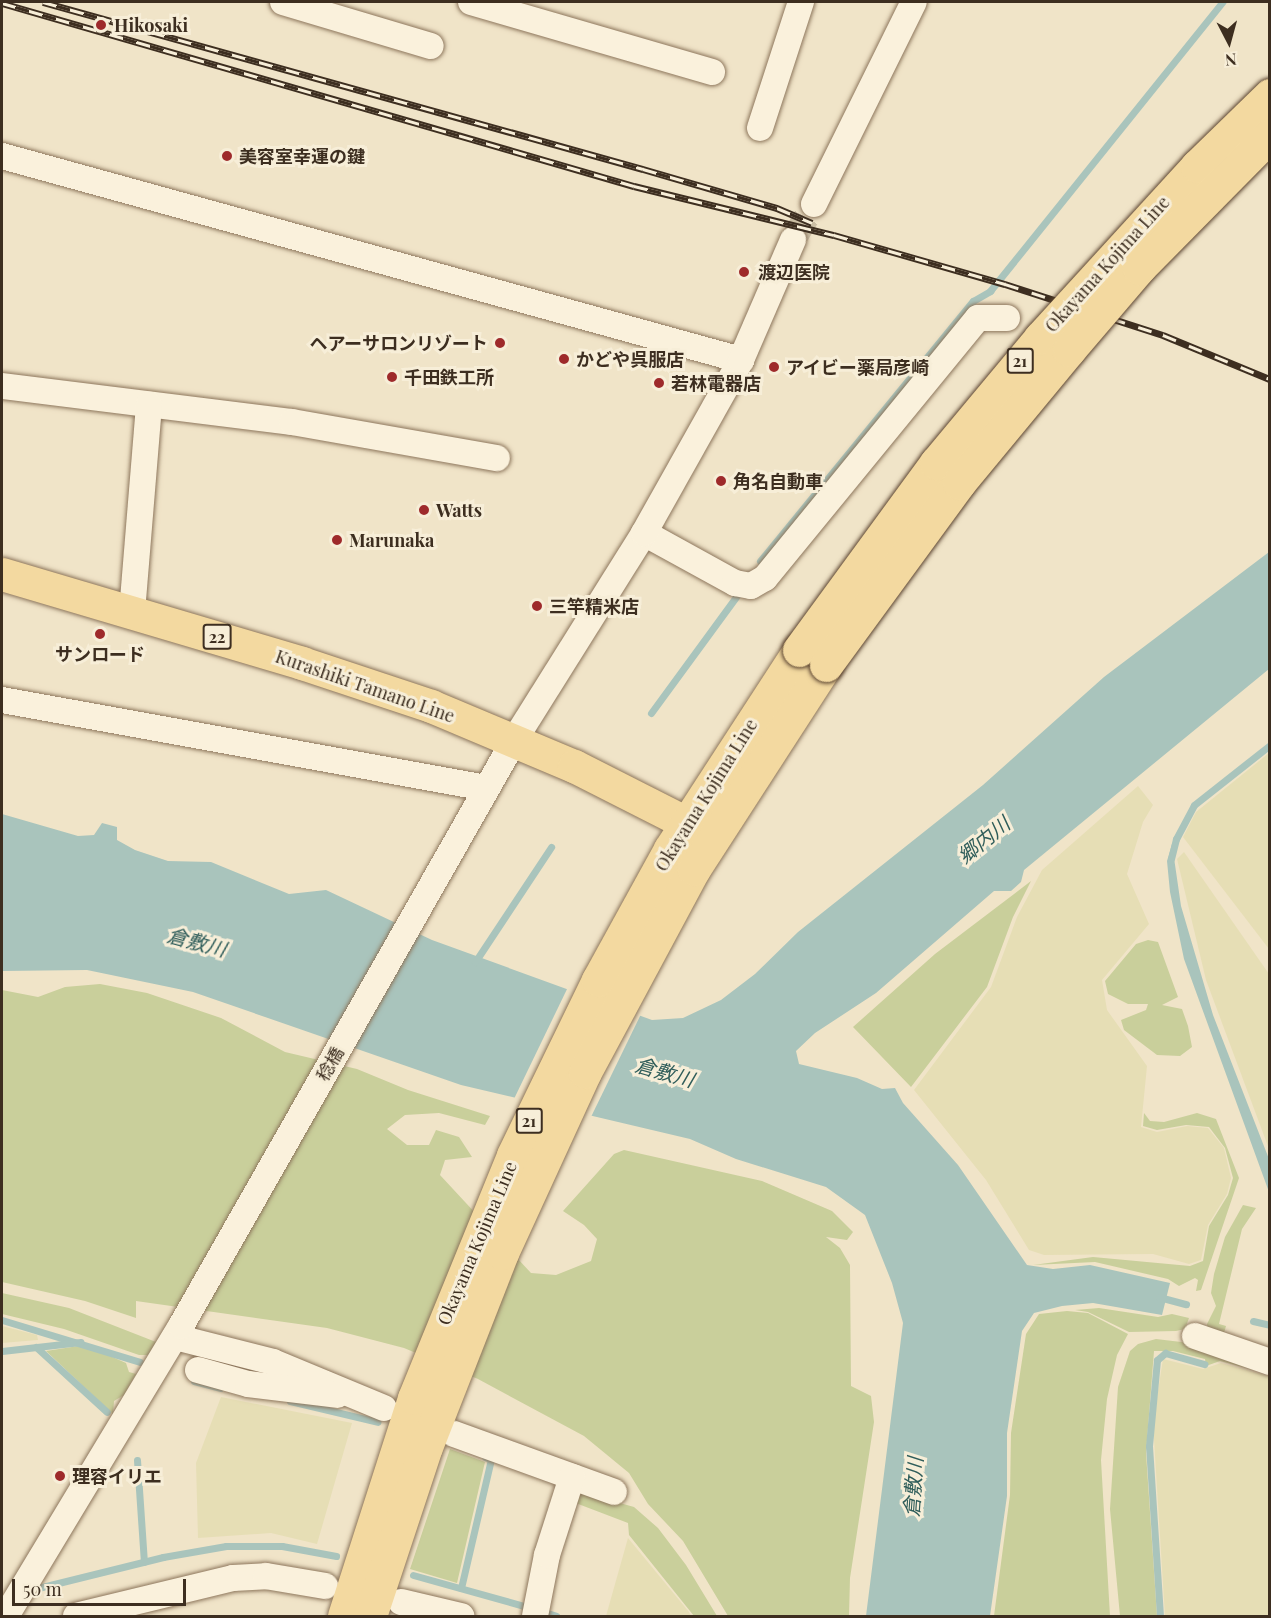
<!DOCTYPE html>
<html>
<head>
<meta charset="utf-8">
<style>
	body { margin:0 }
	#map { position:relative; width:1271px; height:1618px; overflow:hidden; background:#f0e4c8; font-family:"Playfair Display","Noto Sans JP",serif }
	div>[style] { position:absolute }
	[style*='--x'] { left:calc(var(--x)*1px); top:calc(var(--y)*1px); width:calc(var(--w)*1px); rotate:calc(var(--a)*1deg) }
	.farmland>* { inset:0; background:#e6deb5 }
	.green>* { inset:0; background:#c9cf9b }
	.water>* { inset:0; background:#a9c4bc }
	.pier>* { inset:0; background:#f0e4c8 }
	.stream>* { height:7px; margin:-3.5px; padding:0 3.5px; transform-origin:3.5px; border-radius:3.5px; background:#a9c4bc }
	.minor-tunnel>* { height:26px; margin-top:-13px; transform-origin:0; background:repeating-linear-gradient(90deg,#ccc0a6 0 26px,transparent 0 39px) }
	.roads { filter:drop-shadow(0 0 2px #8d765c) drop-shadow(0 0 2px #8d765c) }
	.minor>* { height:26px; margin:-13px; padding:0 13px; transform-origin:13px; border-radius:13px; background:#faf1dc }
	.major>* { height:33px; margin:-16.5px; padding:0 16.5px; transform-origin:16.5px; border-radius:16.5px; background:#f3d9a0 }
	.rail>* { height:7px; margin-top:-3.5px; transform-origin:0; background:repeating-linear-gradient(90deg,#f7eed8 0 14px,#3d2e20 0 28px); box-sizing:border-box; border-block:2px solid #3d2e20 }
	.bridges { filter:drop-shadow(0 0 2px #5b4430) drop-shadow(0 0 2px #5b4430) }
	.major-bridge>* { height:33px; margin:-16.5px; padding:0 16.5px; transform-origin:16.5px; border-radius:16.5px; background:#f3d9a0 }
	.dots>* { width:16px; height:16px; translate:-50% -50%; box-sizing:border-box; border:3px solid #f7eed8; border-radius:50% }
	span { translate:-50% -50%; white-space:nowrap; text-align:center; line-height:1.15; -webkit-text-stroke:6px #f7eed8; paint-order:stroke }
	.shield-label span { padding:2px 4px; background:#f7eed8; border:2px solid; border-radius:4px; -webkit-text-stroke-width:0 }
	.shield-label { font-size:16px; color:#3d2e20; font-weight:700 }
	.poi-label { font-size:18px; color:#3d2e20; font-weight:700 }
	.left { translate:0 -50%; text-align:left }
	.right { translate:-100% -50%; text-align:right }
	.street-label { font-size:18px; color:#3d2e20 }
	.water-label { font-size:20px; color:#2f5d5a; font-style:italic }
	.frame { position:absolute; inset:0; border:3px solid #3d2e20; pointer-events:none }
	.north { position:absolute; left:1199px; top:12px; width:60px; height:60px; -webkit-text-stroke:4px #f7eed8; paint-order:stroke; rotate:174deg; font-size:16px; font-weight:700; line-height:24px; text-align:center; color:#3d2e20 }
	.north::after { content:''; display:block; margin:auto; width:21px; height:27px; background:#3d2e20; clip-path:polygon(50% 0,100% 100%,50% 72%,0 100%) }
	.scale { position:absolute; left:12px; top:1579px; width:174px; height:27px; box-sizing:border-box; border:3px solid #3d2e20; border-top:0; padding-left:8px; font-size:18px; line-height:21px; white-space:nowrap; color:#3d2e20; -webkit-text-stroke:4px #f7eed8; paint-order:stroke }
</style>
</head>
<body>
<div id="map">
	<div class="farmland">
		<div style="clip-path:polygon(1269px 753px,1269px 949px,1183px 837px,1196px 812px)"></div>
		<div style="clip-path:polygon(1138px 786px,1153px 805px,1143px 822px,1127px 874px,1149px 924px,1102px 980px,1107px 1010px,1147px 1066px,1141px 1127px,1157px 1132px,1187px 1126px,1208px 1128px,1224px 1148px,1231px 1178px,1227px 1194px,1208px 1225px,1201px 1260px,1189px 1264px,1153px 1254px,1044px 1255px,1029px 1250px,986px 1180px,914px 1090px,991px 987px,1017px 917px,1042px 870px)"></div>
		<div style="clip-path:polygon(1184px 852px,1269px 974px,1269px 1149px,1206px 980px,1177px 859px)"></div>
		<div style="clip-path:polygon(2px 1326px,37px 1335px,38px 1340px,2px 1343px)"></div>
		<div style="clip-path:polygon(1163px 1359px,1203px 1369px,1221px 1363px,1269px 1376px,1269px 1616px,1165px 1616px,1153px 1423px)"></div>
		<div style="clip-path:polygon(221px 1397px,352px 1423px,317px 1544px,271px 1533px,198px 1538px,196px 1463px)"></div>
		<div style="clip-path:polygon(628px 1538px,689px 1612px,691px 1616px,606px 1616px)"></div>
	</div>
	<div class="green">
		<div style="clip-path:polygon(1031px 881px,1013px 917px,987px 987px,911px 1087px,853px 1027px,935px 954px)"></div>
		<div style="clip-path:polygon(1148px 940px,1158px 942px,1178px 997px,1162px 1005px,1182px 1009px,1188px 1026px,1192px 1047px,1180px 1056px,1157px 1055px,1124px 1030px,1121px 1020px,1146px 1010px,1148px 1004px,1128px 1004px,1108px 994px,1105px 981px,1136px 944px)"></div>
		<div style="clip-path:polygon(100px 984px,147px 993px,221px 1018px,285px 1052px,357px 1069px,408px 1090px,490px 1116px,485px 1125px,439px 1113px,405px 1115px,387px 1129px,407px 1145px,429px 1145px,436px 1130px,459px 1137px,472px 1157px,445px 1160px,440px 1175px,531px 1273px,556px 1275px,591px 1261px,597px 1239px,584px 1225px,563px 1211px,614px 1154px,624px 1150px,762px 1181px,832px 1211px,853px 1232px,847px 1240px,826px 1237px,840px 1248px,850px 1265px,851px 1386px,871px 1396px,874px 1422px,850px 1578px,849px 1616px,728px 1616px,683px 1541px,648px 1504px,629px 1473px,584px 1436px,478px 1379px,404px 1348px,327px 1328px,136px 1301px,136px 1318px,85px 1301px,2px 1282px,2px 990px,38px 997px,65px 987px)"></div>
		<div style="clip-path:polygon(1144px 1113px,1150px 1121px,1164px 1122px,1197px 1113px,1216px 1119px,1239px 1178px,1201px 1290px,1196px 1291px,1198px 1280px,1195px 1278px,1179px 1286px,1168px 1279px,1095px 1262px,1033px 1265px,1093px 1257px,1190px 1266px,1203px 1261px,1209px 1226px,1228px 1195px,1233px 1178px,1225px 1148px,1209px 1127px,1186px 1125px,1157px 1130px,1143px 1126px)"></div>
		<div style="clip-path:polygon(1243px 1205px,1256px 1208px,1242px 1229px,1219px 1324px,1226px 1326px,1224px 1333px,1207px 1334px,1207px 1324px,1216px 1306px,1211px 1293px,1214px 1274px,1225px 1237px)"></div>
		<div style="clip-path:polygon(2px 1293px,69px 1308px,156px 1342px,148px 1355px,139px 1355px,64px 1329px,2px 1314px)"></div>
		<div style="clip-path:polygon(1099px 1308px,1158px 1317px,1172px 1314px,1189px 1318px,1185px 1329px,1176px 1331px,1129px 1332px,1088px 1312px,1075px 1310px)"></div>
		<div style="clip-path:polygon(1067px 1311px,1088px 1313px,1128px 1334px,1117px 1355px,1107px 1399px,1101px 1460px,1110px 1616px,994px 1616px,1010px 1495px,1011px 1433px,1026px 1334px,1039px 1314px)"></div>
		<div style="clip-path:polygon(1156px 1339px,1198px 1344px,1269px 1374px,1220px 1361px,1206px 1366px,1205px 1359px,1173px 1351px,1154px 1351px,1146px 1453px,1157px 1616px,1120px 1616px,1110px 1509px,1118px 1387px,1130px 1351px,1138px 1344px)"></div>
		<div style="clip-path:polygon(85px 1345px,126px 1363px,129px 1372px,136px 1374px,124px 1395px,114px 1401px,113px 1414px,46px 1351px)"></div>
		<div style="clip-path:polygon(450px 1449px,485px 1462px,457px 1583px,410px 1569px)"></div>
		<div style="clip-path:polygon(581px 1492px,634px 1507px,658px 1528px,686px 1565px,717px 1616px,694px 1616px,629px 1535px,628px 1523px,573px 1502px)"></div>
	</div>
	<div class="water">
		<div style="clip-path:polygon(1269px 552px,1269px 669px,1024px 870px,1021px 882px,1011px 891px,994px 891px,876px 993px,815px 1033px,796px 1051px,799px 1064px,857px 1078px,882px 1089px,895px 1088px,903px 1103px,958px 1165px,1027px 1265px,1053px 1269px,1090px 1265px,1170px 1283px,1162px 1315px,1093px 1303px,1062px 1306px,1034px 1313px,1022px 1331px,1007px 1433px,1007px 1496px,990px 1616px,866px 1616px,903px 1323px,892px 1283px,865px 1215px,826px 1187px,736px 1159px,690px 1139px,461px 1085px,193px 992px,87px 970px,2px 971px,2px 814px,78px 836px,94px 835px,102px 823px,117px 827px,117px 840px,135px 850px,168px 861px,211px 862px,289px 894px,326px 890px,432px 940px,652px 1020px,683px 1018px,721px 1000px,755px 974px,798px 932px,983px 785px,1104px 677px)"></div>
		<div style="clip-path:polygon(1172px 844px,1181px 906px,1213px 1015px,1269px 1159px,1269px 1192px,1184px 959px,1170px 892px,1167px 861px)"></div>
	</div>
	<div class="pier">
		<div style="clip-path:polygon(569px 985px,642px 1012px,590px 1119px,513px 1101px)"></div>
	</div>
	<div class="stream">
		<div style="--x:760;--y:561;--w:336;--a:-50.7"></div>
		<div style="--x:973;--y:301;--w:20;--a:-30"></div>
		<div style="--x:990;--y:291;--w:371;--a:-51.2"></div>
		<div style="--x:651;--y:713;--w:147;--a:-53.8"></div>
		<div style="--x:1171;--y:859;--w:21;--a:-76"></div>
		<div style="--x:1176;--y:839;--w:38;--a:-62"></div>
		<div style="--x:1194;--y:805;--w:97;--a:-38.3"></div>
		<div style="--x:475;--y:962;--w:138;--a:-56.5"></div>
		<div style="--x:1159;--y:1297;--w:28;--a:15"></div>
		<div style="--x:2;--y:1320;--w:144;--a:16.9"></div>
		<div style="--x:1253;--y:1321;--w:17;--a:13"></div>
		<div style="--x:36;--y:1347;--w:96;--a:42.5"></div>
		<div style="--x:2;--y:1351;--w:79;--a:-6.6"></div>
		<div style="--x:194;--y:1381;--w:27;--a:15"></div>
		<div style="--x:290;--y:1401;--w:90;--a:13.4"></div>
		<div style="--x:137;--y:1460;--w:102;--a:86.1"></div>
		<div style="--x:413;--y:1575;--w:123;--a:15.6"></div>
		<div style="--x:38;--y:1588;--w:129;--a:-13.9"></div>
		<div style="--x:163;--y:1557;--w:64;--a:-9.9"></div>
		<div style="--x:226;--y:1546;--w:56;--a:0"></div>
		<div style="--x:282;--y:1546;--w:55;--a:10.5"></div>
		<div style="--x:461;--y:1588;--w:132;--a:-76.9"></div>
		<div style="--x:491;--y:1459;--w:6;--a:-162"></div>
		<div style="--x:541;--y:1611;--w:16;--a:18"></div>
		<div style="--x:1160;--y:1616;--w:170;--a:-93.7"></div>
		<div style="--x:1149;--y:1446;--w:86;--a:-84.7"></div>
		<div style="--x:1157;--y:1360;--w:11;--a:-41"></div>
		<div style="--x:1165;--y:1353;--w:41;--a:15.8"></div>
	</div>
	<div class="minor-tunnel">
		<div style="--x:793;--y:240;--w:42;--a:-59.7"></div>
	</div>
	<div class="roads">
		<div class="minor">
			<div style="--x:283;--y:2;--w:154;--a:16.6"></div>
			<div style="--x:471;--y:2;--w:251;--a:16.2"></div>
			<div style="--x:760;--y:128;--w:133;--a:-72"></div>
			<div style="--x:2;--y:156;--w:767;--a:15.43"></div>
			<div style="--x:814;--y:204;--w:225;--a:-63.7"></div>
			<div style="--x:2;--y:386;--w:292;--a:7.1"></div>
			<div style="--x:292;--y:422;--w:208;--a:10"></div>
			<div style="--x:644;--y:533;--w:104;--a:28.8"></div>
			<div style="--x:735;--y:583;--w:16;--a:11"></div>
			<div style="--x:751;--y:586;--w:16;--a:-30"></div>
			<div style="--x:765;--y:578;--w:336;--a:-50.7"></div>
			<div style="--x:978;--y:318;--w:29;--a:0"></div>
			<div style="--x:132;--y:612;--w:208;--a:-85.3"></div>
			<div style="--x:2;--y:700;--w:492;--a:10.3"></div>
			<div style="--x:1195;--y:1336;--w:79;--a:19.1"></div>
			<div style="--x:175;--y:1337;--w:101;--a:14.3"></div>
			<div style="--x:273;--y:1362;--w:120;--a:22.5"></div>
			<div style="--x:198;--y:1370;--w:52;--a:15.6"></div>
			<div style="--x:248;--y:1384;--w:90;--a:7"></div>
			<div style="--x:454;--y:1434;--w:170;--a:19.9"></div>
			<div style="--x:401;--y:1602;--w:62;--a:13.1"></div>
			<div style="--x:6;--y:1616;--w:339;--a:-58.9"></div>
			<div style="--x:181;--y:1326;--w:675;--a:-60.36"></div>
			<div style="--x:515;--y:739;--w:243;--a:-57.9"></div>
			<div style="--x:644;--y:533;--w:198;--a:-60.7"></div>
			<div style="--x:741;--y:360;--w:131;--a:-66.6"></div>
			<div style="--x:76;--y:1616;--w:162;--a:-13.6"></div>
			<div style="--x:233;--y:1578;--w:33;--a:-3"></div>
			<div style="--x:266;--y:1576;--w:60;--a:9.6"></div>
			<div style="--x:535;--y:1616;--w:62;--a:-78.9"></div>
			<div style="--x:547;--y:1555;--w:82;--a:-72.2"></div>
		</div>
		<div class="major">
			<div style="--x:2;--y:574;--w:313;--a:16.5"></div>
			<div style="--x:302;--y:663;--w:136;--a:18.4"></div>
			<div style="--x:431;--y:706;--w:155;--a:22.8"></div>
			<div style="--x:574;--y:766;--w:146;--a:26.9"></div>
			<div style="--x:344;--y:1616;--w:229;--a:-72.2"></div>
			<div style="--x:414;--y:1398;--w:262;--a:-67.8"></div>
			<div style="--x:513;--y:1155;--w:195;--a:-64.1"></div>
			<div style="--x:598;--y:980;--w:149;--a:-61.2"></div>
			<div style="--x:670;--y:849;--w:237;--a:-57"></div>
			<div style="--x:370;--y:1616;--w:178;--a:-71.7"></div>
			<div style="--x:426;--y:1447;--w:208;--a:-68.6"></div>
			<div style="--x:502;--y:1253;--w:199;--a:-65.4"></div>
			<div style="--x:585;--y:1072;--w:230;--a:-61.8"></div>
			<div style="--x:694;--y:869;--w:243;--a:-57.1"></div>
		</div>
	</div>
	<div class="rail">
		<div style="--x:43;--y:2;--w:623;--a:15.55"></div>
		<div style="--x:643;--y:169;--w:140;--a:16.2"></div>
		<div style="--x:777;--y:208;--w:38;--a:23"></div>
		<div style="--x:2;--y:3;--w:658;--a:16.15"></div>
		<div style="--x:634;--y:186;--w:206;--a:13.8"></div>
		<div style="--x:834;--y:235;--w:178;--a:16"></div>
		<div style="--x:1005;--y:284;--w:166;--a:17.9"></div>
		<div style="--x:1163;--y:335;--w:116;--a:22.4"></div>
	</div>
	<div class="bridges">
		<div class="major-bridge">
			<div style="--x:799;--y:650;--w:232;--a:-53.8"></div>
			<div style="--x:936;--y:463;--w:163;--a:-50.2"></div>
			<div style="--x:1040;--y:338;--w:233;--a:-47.6"></div>
			<div style="--x:1197;--y:166;--w:102;--a:-44.2"></div>
			<div style="--x:826;--y:665;--w:225;--a:-53.8"></div>
			<div style="--x:959;--y:483;--w:173;--a:-50.4"></div>
			<div style="--x:1069;--y:350;--w:108;--a:-49.5"></div>
			<div style="--x:1139;--y:268;--w:187;--a:-45.4"></div>
		</div>
	</div>
	<div class="dots">
		<div style="left:101px;top:25px;background:#9e2a2b"></div>
		<div style="left:227px;top:156px;background:#9e2a2b"></div>
		<div style="left:744px;top:272px;background:#9e2a2b"></div>
		<div style="left:500px;top:343px;background:#9e2a2b"></div>
		<div style="left:564px;top:359px;background:#9e2a2b"></div>
		<div style="left:774px;top:367px;background:#9e2a2b"></div>
		<div style="left:392px;top:377px;background:#9e2a2b"></div>
		<div style="left:659px;top:383px;background:#9e2a2b"></div>
		<div style="left:721px;top:481px;background:#9e2a2b"></div>
		<div style="left:424px;top:510px;background:#9e2a2b"></div>
		<div style="left:337px;top:540px;background:#9e2a2b"></div>
		<div style="left:537px;top:606px;background:#9e2a2b"></div>
		<div style="left:100px;top:634px;background:#9e2a2b"></div>
		<div style="left:60px;top:1476px;background:#9e2a2b"></div>
	</div>
	<div class="shield-label">
		<span style="left:1020px;top:361px">21</span>
		<span style="left:217px;top:637px">22</span>
		<span style="left:529px;top:1121px">21</span>
	</div>
	<div class="poi-label">
		<span class="left" style="left:114px;top:25px">Hikosaki</span>
		<span class="left" style="left:239px;top:156px">美容室幸運の鍵</span>
		<span class="left" style="left:758px;top:272px">渡辺医院</span>
		<span class="right" style="left:488px;top:343px">ヘアーサロンリゾート</span>
		<span class="left" style="left:576px;top:359px">かどや呉服店</span>
		<span class="left" style="left:786px;top:367px">アイビー薬局彦崎</span>
		<span class="left" style="left:404px;top:377px">千田鉄工所</span>
		<span class="left" style="left:671px;top:383px">若林電器店</span>
		<span class="left" style="left:733px;top:481px">角名自動車</span>
		<span class="left" style="left:436px;top:510px">Watts</span>
		<span class="left" style="left:349px;top:540px">Marunaka</span>
		<span class="left" style="left:549px;top:606px">三竿精米店</span>
		<span style="left:100px;top:654px">サンロード</span>
		<span class="left" style="left:72px;top:1476px">理容イリエ</span>
	</div>
	<div class="street-label">
		<span style="left:1107px;top:264px;rotate:-48deg">Okayama Kojima Line</span>
		<span style="left:365px;top:686px;rotate:19deg">Kurashiki Tamano Line</span>
		<span style="left:706px;top:795px;rotate:-58deg">Okayama Kojima Line</span>
		<span style="left:330px;top:1064px;rotate:-60deg">稔橋</span>
		<span style="left:477px;top:1243px;rotate:-67deg">Okayama Kojima Line</span>
	</div>
	<div class="water-label">
		<span style="left:983px;top:839px;rotate:-39deg">郷内川</span>
		<span style="left:197px;top:941px;rotate:15deg">倉敷川</span>
		<span style="left:665px;top:1071px;rotate:16deg">倉敷川</span>
		<span style="left:912px;top:1487px;rotate:-86deg">倉敷川</span>
	</div>
	<div class="frame"></div>
	<div class="north">N</div>
	<div class="scale">50 m</div>
</div>
</body>
</html>
